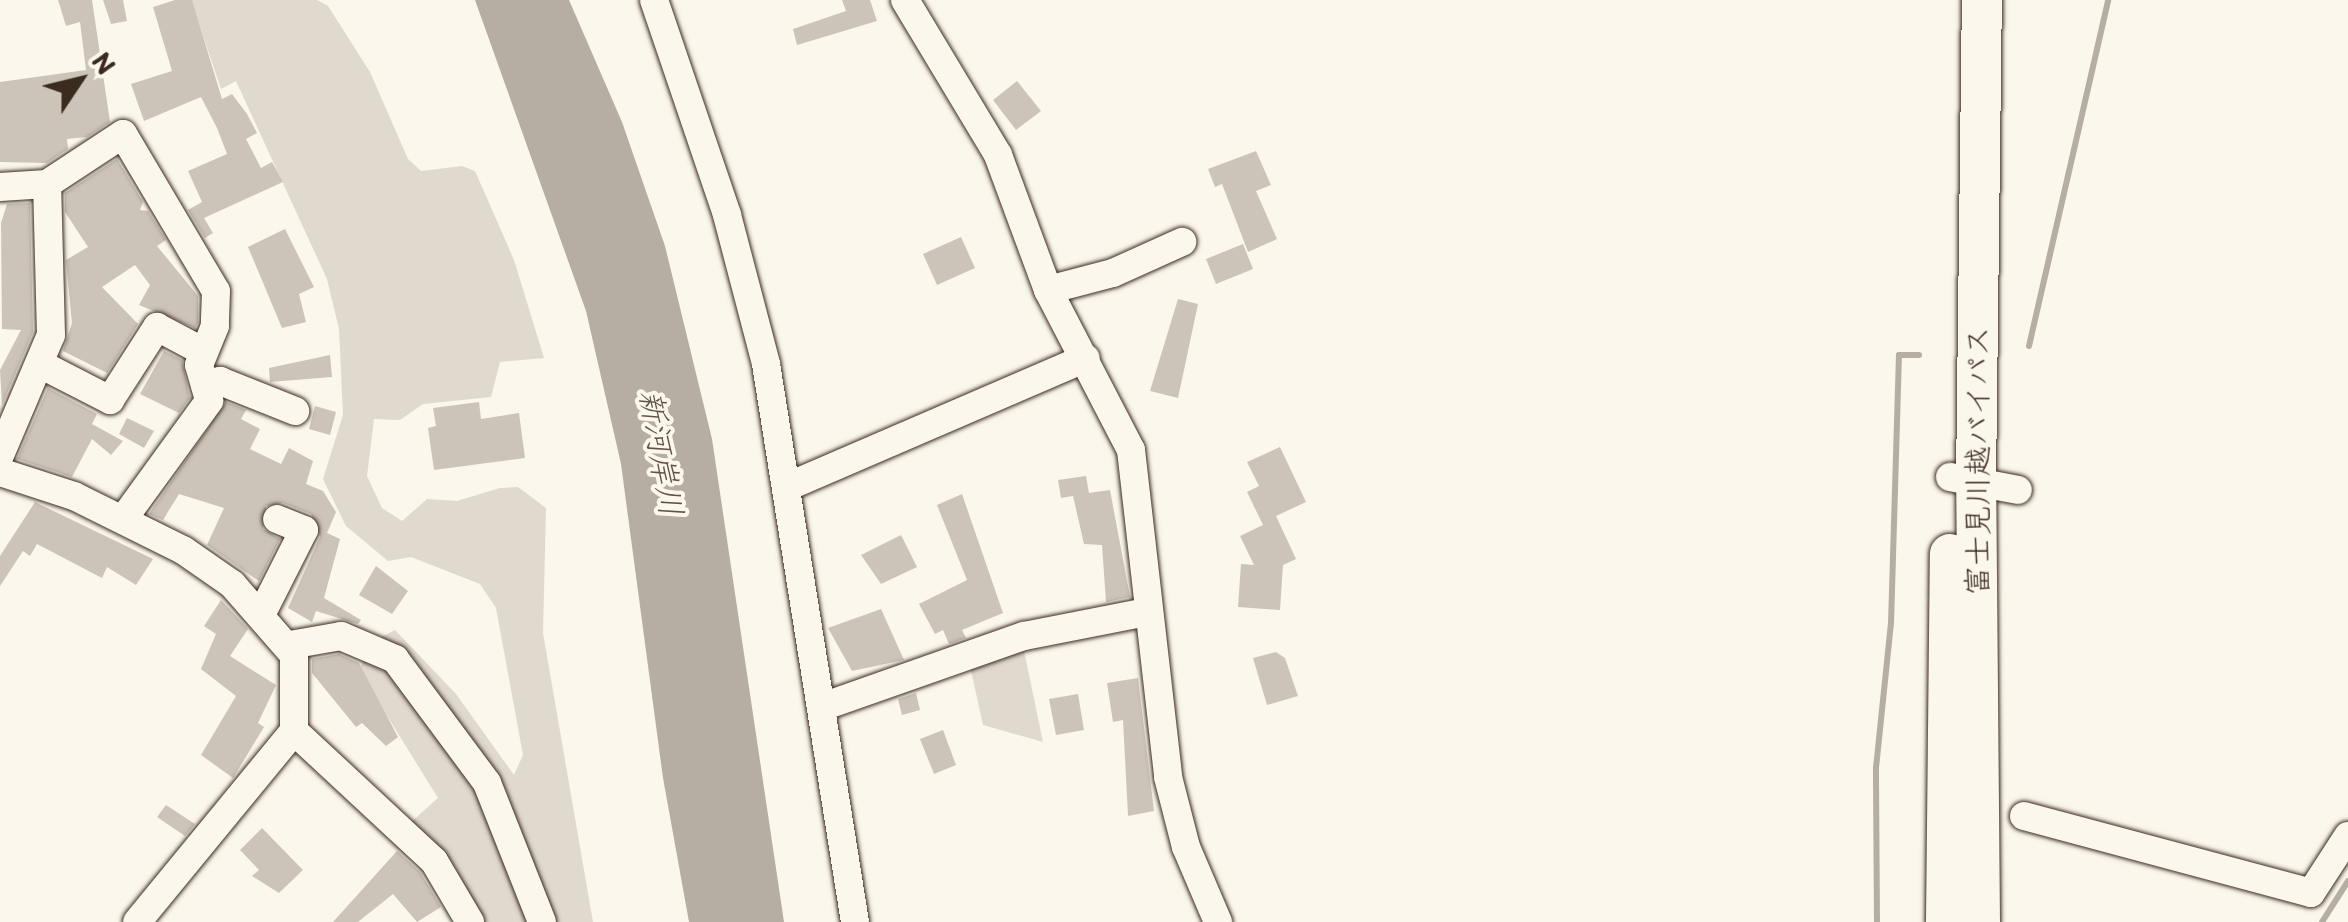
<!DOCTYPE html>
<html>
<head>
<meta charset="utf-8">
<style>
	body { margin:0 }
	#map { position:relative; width:2348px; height:922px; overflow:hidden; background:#fbf7ec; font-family:Itim,"Klee One",sans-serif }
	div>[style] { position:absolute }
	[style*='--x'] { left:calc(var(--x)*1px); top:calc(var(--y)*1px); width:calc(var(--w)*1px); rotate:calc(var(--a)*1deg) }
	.green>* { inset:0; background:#dfd9ce }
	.water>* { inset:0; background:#b6aea2 }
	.stream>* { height:6px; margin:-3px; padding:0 3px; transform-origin:3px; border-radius:3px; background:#b6aea2 }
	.building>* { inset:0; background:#ccc4b9 }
	.roads { filter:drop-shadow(0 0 2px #3b2a1e) drop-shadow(0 0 2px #3b2a1e) }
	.minor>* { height:28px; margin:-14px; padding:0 14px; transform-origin:14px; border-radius:14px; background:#fbf7ec }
	.highway>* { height:40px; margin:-20px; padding:0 20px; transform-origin:20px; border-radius:20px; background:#fbf7ec }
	span { translate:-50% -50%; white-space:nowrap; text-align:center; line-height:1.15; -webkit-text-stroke:8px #fbf7ec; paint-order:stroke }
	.street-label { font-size:30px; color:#3b2a1e }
	.water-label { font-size:32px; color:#605246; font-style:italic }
	.north { position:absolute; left:30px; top:30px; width:100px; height:100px; -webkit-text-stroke:8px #fbf7ec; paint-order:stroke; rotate:55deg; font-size:28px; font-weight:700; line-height:40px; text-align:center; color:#3b2a1e }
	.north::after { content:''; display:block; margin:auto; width:35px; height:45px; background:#3b2a1e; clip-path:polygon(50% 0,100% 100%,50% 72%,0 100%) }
</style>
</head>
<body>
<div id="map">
	<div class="green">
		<div style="clip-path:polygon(191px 0,317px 0,328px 6px,370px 72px,408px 159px,421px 171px,462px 166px,475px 171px,514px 260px,544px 358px,500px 362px,491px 397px,423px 404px,400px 420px,374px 419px,367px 476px,382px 508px,402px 521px,427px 499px,457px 501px,500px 488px,518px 487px,546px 508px,543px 633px,593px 922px,479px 922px,410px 823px,438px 798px,358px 669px,379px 638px,395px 630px,456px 694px,514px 775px,523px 755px,496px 608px,480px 584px,411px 557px,388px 561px,346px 526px,323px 479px,343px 415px,339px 329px,327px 279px,236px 81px,221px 89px)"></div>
		<div style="clip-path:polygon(1023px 646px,1043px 742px,983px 725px,970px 666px)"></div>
	</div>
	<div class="water">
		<div style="clip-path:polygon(475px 0,569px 0,622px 122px,665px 246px,712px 439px,784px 922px,689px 922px,663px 778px,621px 464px,586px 311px)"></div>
	</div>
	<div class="stream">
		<div style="--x:2029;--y:346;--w:355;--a:-77.1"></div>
		<div style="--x:1877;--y:922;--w:154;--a:-90.4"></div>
		<div style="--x:1876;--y:768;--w:145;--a:-84.1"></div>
		<div style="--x:1891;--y:624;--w:269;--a:-88.3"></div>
		<div style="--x:1899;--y:355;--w:20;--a:0"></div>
		<div style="--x:2322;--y:922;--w:49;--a:-57.6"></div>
	</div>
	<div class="building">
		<div style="clip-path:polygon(58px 0,92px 0,110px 122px,87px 137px,67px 139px,68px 149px,47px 163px,0 162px,0 82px,86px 70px,80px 22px,66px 26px)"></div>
		<div style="clip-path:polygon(103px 0,123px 0,127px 21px,111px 24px)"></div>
		<div style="clip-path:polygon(175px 0,192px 0,222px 99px,232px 94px,247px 114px,257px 133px,246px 139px,261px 168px,272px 162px,283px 182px,204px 218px,213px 233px,205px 238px,188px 210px,202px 202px,188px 171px,227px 154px,217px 128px,201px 97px,144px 121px,131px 84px,172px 71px,153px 7px)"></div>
		<div style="clip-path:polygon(842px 0,870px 0,877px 21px,797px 45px,793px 29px,846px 11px)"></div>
		<div style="clip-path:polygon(1017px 81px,1041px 111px,1016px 130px,993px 100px)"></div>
		<div style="clip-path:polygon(1256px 151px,1271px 185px,1256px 191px,1277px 239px,1248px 252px,1222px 184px,1215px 187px,1208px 169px)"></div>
		<div style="clip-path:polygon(117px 159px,143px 202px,140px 210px,148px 211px,166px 240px,157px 246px,198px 296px,198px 322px,195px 328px,139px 305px,150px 285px,135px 265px,102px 287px,138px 324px,107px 373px,63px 351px,72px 323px,66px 260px,88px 247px,65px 212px,65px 193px)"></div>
		<div style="clip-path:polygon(30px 203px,33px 332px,2px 405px,0 370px,21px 330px,2px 329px,1px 223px,7px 204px)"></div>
		<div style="clip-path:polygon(285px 229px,314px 287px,299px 294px,306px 322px,282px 328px,248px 247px)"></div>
		<div style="clip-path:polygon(961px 237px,975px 268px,937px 285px,923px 254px)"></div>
		<div style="clip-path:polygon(1243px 244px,1253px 269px,1216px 284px,1206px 259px)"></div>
		<div style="clip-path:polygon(1178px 299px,1198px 304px,1178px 398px,1150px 391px)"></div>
		<div style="clip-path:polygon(164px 351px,182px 360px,190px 398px,179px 413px,140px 394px)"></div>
		<div style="clip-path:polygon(330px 355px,332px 377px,270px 382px,269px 368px)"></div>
		<div style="clip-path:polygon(48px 388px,97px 414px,92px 424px,123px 441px,111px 455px,92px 439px,72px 477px,17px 459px)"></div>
		<div style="clip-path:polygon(226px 402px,246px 410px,241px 419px,260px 429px,250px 449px,281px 464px,289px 448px,313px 461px,306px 484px,323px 491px,336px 512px,327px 533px,340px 539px,324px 598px,361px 620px,358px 624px,316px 611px,312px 622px,288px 608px,320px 537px,311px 514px,283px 503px,266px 506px,263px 529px,280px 539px,259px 581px,207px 545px,224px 508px,179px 494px,163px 520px,149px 514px)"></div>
		<div style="clip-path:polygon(479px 402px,481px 419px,519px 413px,525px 458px,434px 470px,428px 428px,436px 426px,433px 408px)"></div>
		<div style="clip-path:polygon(315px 406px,336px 412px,330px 435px,309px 429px)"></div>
		<div style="clip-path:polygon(127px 418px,154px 431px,144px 448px,119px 434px)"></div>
		<div style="clip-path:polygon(1280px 447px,1306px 502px,1276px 516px,1296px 559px,1283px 565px,1280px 610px,1238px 607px,1241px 564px,1254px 565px,1240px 536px,1263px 525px,1247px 492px,1259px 486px,1247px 462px)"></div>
		<div style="clip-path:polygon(1086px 476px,1089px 493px,1110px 490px,1130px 597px,1106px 602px,1102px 545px,1084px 544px,1073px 496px,1061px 498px,1058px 480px)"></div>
		<div style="clip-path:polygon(962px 494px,1003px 613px,962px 630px,966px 638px,949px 644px,943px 630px,935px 634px,919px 604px,967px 580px,937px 505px)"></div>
		<div style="clip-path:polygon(35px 502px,153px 559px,136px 585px,107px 567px,102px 578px,37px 544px,30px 556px,23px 551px,0 586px,0 556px)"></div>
		<div style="clip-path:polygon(901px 535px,917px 567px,881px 584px,861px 555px)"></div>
		<div style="clip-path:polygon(376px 566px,408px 591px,392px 614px,359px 595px)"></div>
		<div style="clip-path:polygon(221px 600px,248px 629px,230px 656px,276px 685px,258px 723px,264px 727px,233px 778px,201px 755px,236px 696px,201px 669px,216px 634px,204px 626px)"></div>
		<div style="clip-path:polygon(881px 609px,904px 660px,852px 671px,828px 628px)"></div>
		<div style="clip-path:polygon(1276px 652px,1285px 658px,1298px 696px,1267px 705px,1253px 658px)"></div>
		<div style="clip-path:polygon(339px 654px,359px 663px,398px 737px,386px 746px,362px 723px,356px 727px,312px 673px,312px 659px)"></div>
		<div style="clip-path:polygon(1138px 678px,1154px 811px,1128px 816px,1123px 720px,1113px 722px,1107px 683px)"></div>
		<div style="clip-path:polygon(916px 693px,920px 710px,902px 715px,898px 699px)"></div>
		<div style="clip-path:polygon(1078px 694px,1084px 730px,1056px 735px,1049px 699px)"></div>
		<div style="clip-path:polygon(943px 730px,956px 765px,934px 774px,920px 739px)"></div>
		<div style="clip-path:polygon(166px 805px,195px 824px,185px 836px,157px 817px)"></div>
		<div style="clip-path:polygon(262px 828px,303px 870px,279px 893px,252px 876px,259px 870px,240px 850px)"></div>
		<div style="clip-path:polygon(397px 851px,420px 872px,441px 907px,417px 922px,393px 894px,358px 922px,333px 922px)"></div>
	</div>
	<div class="roads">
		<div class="minor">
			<div style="--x:654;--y:0;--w:227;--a:71.2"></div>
			<div style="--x:727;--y:215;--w:154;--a:75.3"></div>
			<div style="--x:766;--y:364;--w:565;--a:80.94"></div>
			<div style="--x:905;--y:0;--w:181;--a:59"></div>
			<div style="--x:998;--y:155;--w:144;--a:69.7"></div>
			<div style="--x:1048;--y:290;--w:180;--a:62.6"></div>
			<div style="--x:1131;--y:450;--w:329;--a:83.5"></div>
			<div style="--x:1168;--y:777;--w:72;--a:75.6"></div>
			<div style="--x:1186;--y:847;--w:82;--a:66.9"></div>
			<div style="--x:0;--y:187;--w:47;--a:-3.7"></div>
			<div style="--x:47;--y:184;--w:91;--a:-33.3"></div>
			<div style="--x:123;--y:134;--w:182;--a:59.4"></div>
			<div style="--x:216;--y:291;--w:35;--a:92"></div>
			<div style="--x:215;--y:326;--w:42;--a:112.3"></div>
			<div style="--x:199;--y:365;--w:37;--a:74"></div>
			<div style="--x:209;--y:401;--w:145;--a:126"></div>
			<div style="--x:1048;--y:290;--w:67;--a:-14.7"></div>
			<div style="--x:1113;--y:273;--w:76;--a:-24.2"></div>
			<div style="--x:40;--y:364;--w:79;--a:27.2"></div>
			<div style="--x:110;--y:400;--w:87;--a:-57.2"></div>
			<div style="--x:157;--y:327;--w:53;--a:28"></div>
			<div style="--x:205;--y:385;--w:16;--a:-15"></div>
			<div style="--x:220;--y:381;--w:81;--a:21.8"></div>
			<div style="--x:0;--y:455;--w:130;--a:-67"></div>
			<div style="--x:51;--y:335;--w:151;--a:-91.5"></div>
			<div style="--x:0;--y:472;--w:78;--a:18"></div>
			<div style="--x:74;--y:496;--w:122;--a:26.4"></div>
			<div style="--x:183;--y:550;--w:60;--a:34.8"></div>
			<div style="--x:232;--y:584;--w:94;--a:48.9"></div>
			<div style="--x:294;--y:655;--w:76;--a:90"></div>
			<div style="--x:294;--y:731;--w:247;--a:129.4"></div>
			<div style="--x:1950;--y:477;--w:69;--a:10.8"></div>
			<div style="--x:789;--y:486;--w:323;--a:-23.3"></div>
			<div style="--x:262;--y:613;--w:93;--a:-63.2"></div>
			<div style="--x:304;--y:530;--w:29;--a:-158"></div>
			<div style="--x:290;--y:645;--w:52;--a:-10"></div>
			<div style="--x:341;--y:636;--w:59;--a:23.1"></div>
			<div style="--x:395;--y:659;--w:154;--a:53.4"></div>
			<div style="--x:487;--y:783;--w:149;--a:68.4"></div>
			<div style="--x:822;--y:707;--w:214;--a:-19.4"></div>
			<div style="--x:1024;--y:636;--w:124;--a:-11.1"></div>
			<div style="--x:294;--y:731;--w:191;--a:42.9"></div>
			<div style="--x:434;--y:861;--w:71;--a:59.5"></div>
			<div style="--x:2024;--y:816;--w:297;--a:15"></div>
			<div style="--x:2311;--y:893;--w:68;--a:-57"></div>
		</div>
		<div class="highway">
			<div style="--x:1946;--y:922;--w:368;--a:-89.4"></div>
			<div style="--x:1980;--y:922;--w:441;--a:-90.5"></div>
			<div style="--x:1976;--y:481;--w:481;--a:-89.3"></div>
		</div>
	</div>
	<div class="street-label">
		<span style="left:1978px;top:461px;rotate:-90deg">富士見川越バイパス</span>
	</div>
	<div class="water-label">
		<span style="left:661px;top:453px;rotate:80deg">新河岸川</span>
	</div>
	<div class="north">N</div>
</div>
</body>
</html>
